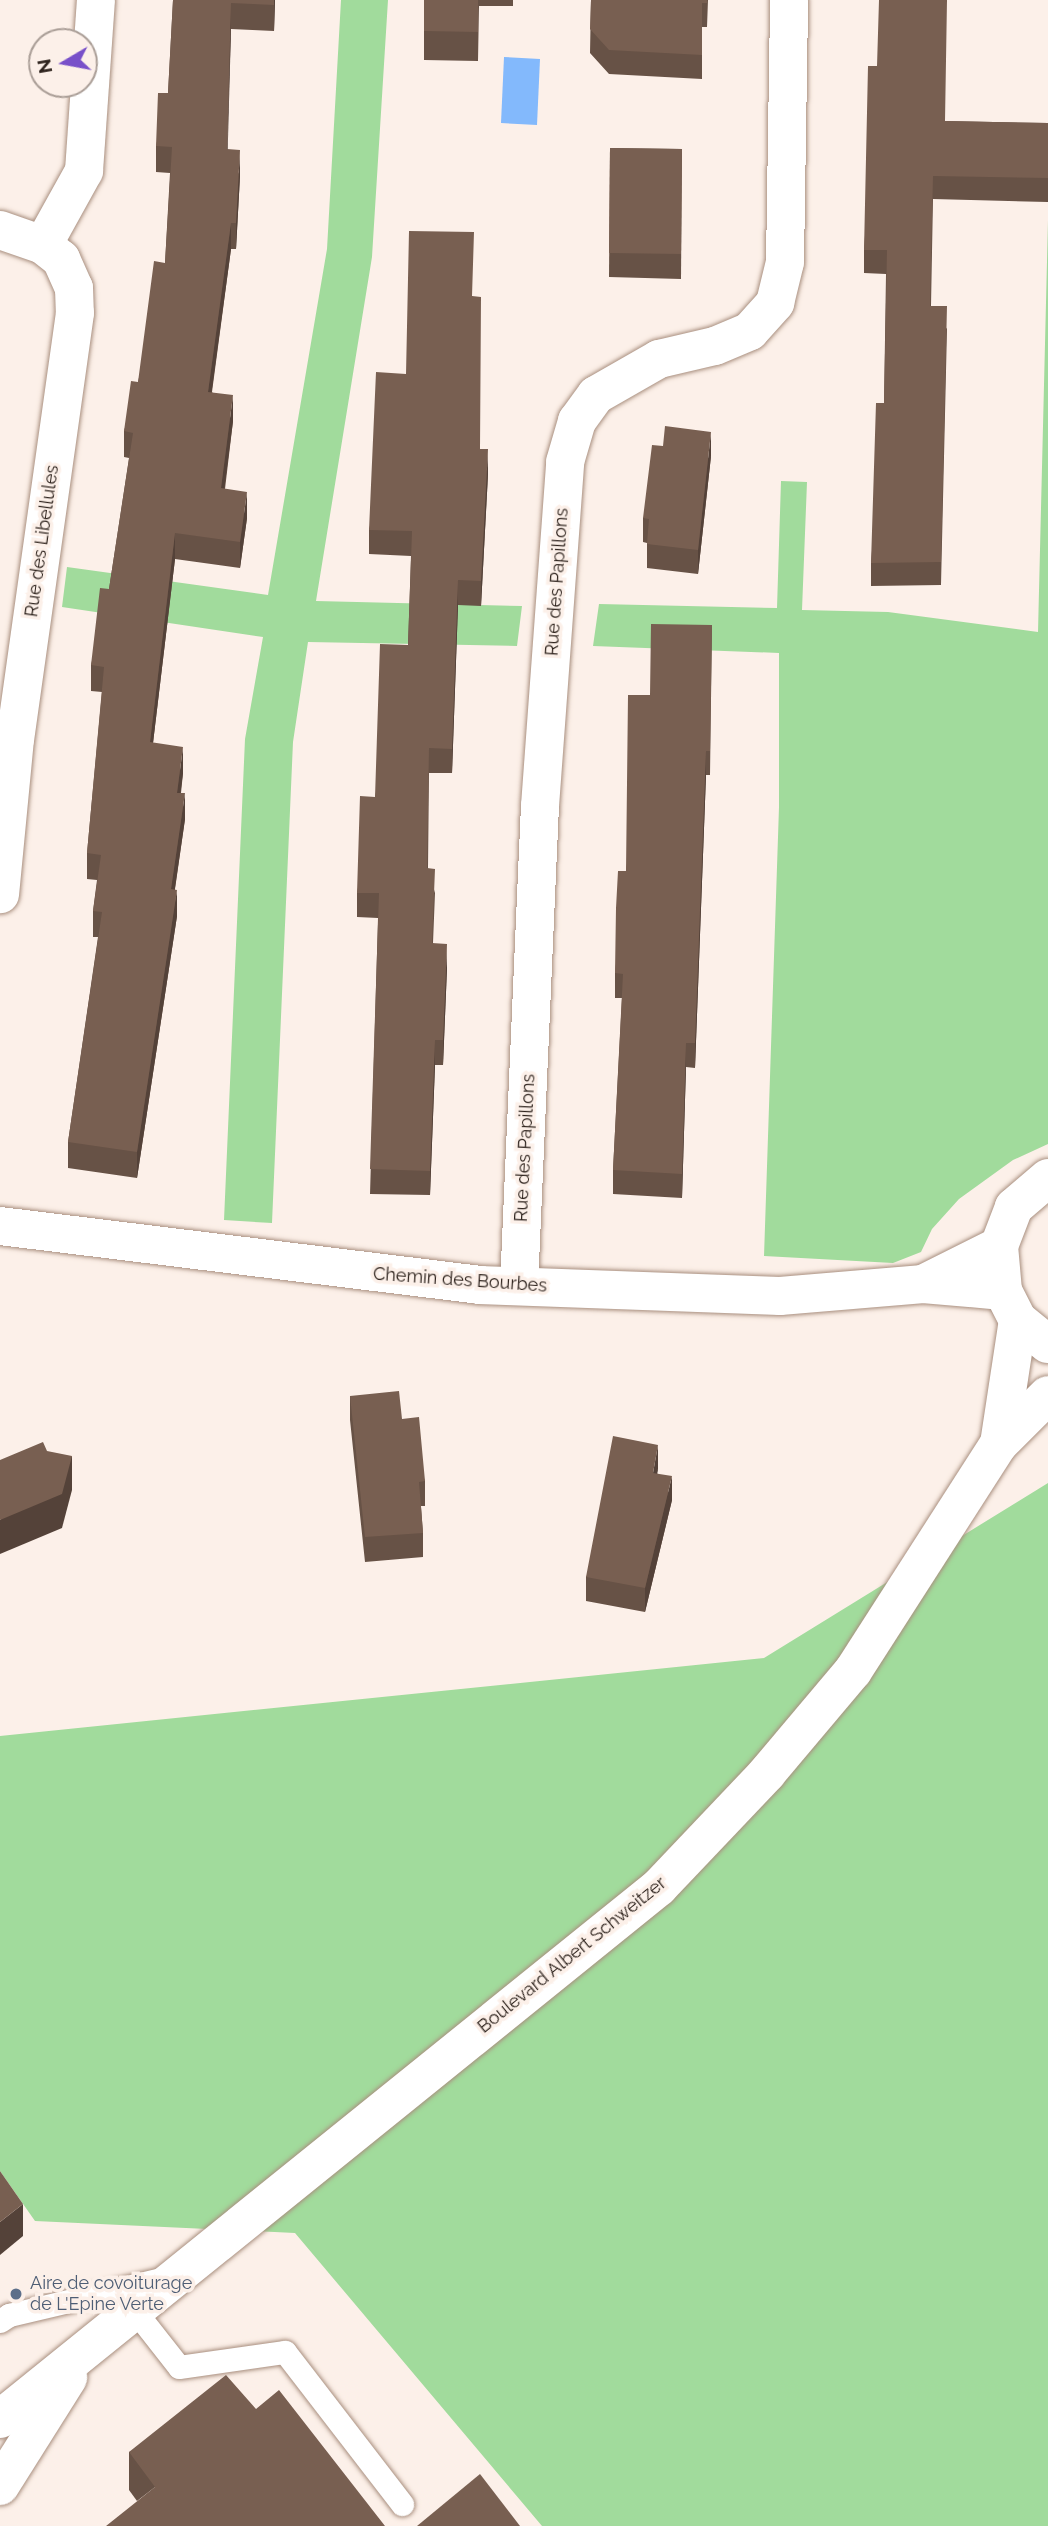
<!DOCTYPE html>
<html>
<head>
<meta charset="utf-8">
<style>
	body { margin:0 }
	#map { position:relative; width:1048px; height:2526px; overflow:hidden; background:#fcf0e9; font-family:Raleway,sans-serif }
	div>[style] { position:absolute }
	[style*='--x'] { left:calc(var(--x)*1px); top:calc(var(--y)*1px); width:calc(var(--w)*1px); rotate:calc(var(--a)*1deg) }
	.green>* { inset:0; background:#a1db9c }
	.water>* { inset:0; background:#83b9fc }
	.roads { filter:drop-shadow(0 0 2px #a98f7f) drop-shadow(0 0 2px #a98f7f) }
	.service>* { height:23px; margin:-11.5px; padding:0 11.5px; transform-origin:11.5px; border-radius:11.5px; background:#fff }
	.minor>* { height:38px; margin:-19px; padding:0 19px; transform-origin:19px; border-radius:19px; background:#fff }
	.secondary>* { height:38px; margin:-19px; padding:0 19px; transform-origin:19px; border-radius:19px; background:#fff }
	.wall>* { inset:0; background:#675246 }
	.shaded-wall>* { inset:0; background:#544239 }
	.building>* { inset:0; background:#785f51 }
	.dots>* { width:19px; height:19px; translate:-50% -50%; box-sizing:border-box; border:4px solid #fcf0e9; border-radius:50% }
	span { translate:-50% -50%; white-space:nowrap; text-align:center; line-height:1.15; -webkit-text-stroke:7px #fcf0e9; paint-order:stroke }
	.street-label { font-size:18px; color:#2e231d }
	.service-label { font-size:18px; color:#4e5e75 }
	.left { translate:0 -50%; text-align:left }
	.north { position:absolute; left:28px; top:28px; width:70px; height:70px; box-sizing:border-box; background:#fcf0e9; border:2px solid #aa9e97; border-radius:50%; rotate:260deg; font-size:19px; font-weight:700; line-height:28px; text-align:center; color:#2e231d }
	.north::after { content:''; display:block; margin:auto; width:24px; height:32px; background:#7850c9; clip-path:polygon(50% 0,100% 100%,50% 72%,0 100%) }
</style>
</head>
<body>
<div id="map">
	<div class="green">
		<div style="clip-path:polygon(341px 0,388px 0,372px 257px,316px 601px,522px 606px,517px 646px,308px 642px,293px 742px,272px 1223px,224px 1220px,245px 739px,263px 637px,62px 607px,67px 567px,268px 595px,327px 249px)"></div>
		<div style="clip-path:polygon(1048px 220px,1048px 1144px,1013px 1160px,959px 1199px,932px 1229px,921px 1252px,893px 1263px,764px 1256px,779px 807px,779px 653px,593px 646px,599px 604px,777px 608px,781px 481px,807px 482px,802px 610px,888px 612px,1038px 632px)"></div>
		<div style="clip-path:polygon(1048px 1483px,1048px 2526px,542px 2526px,295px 2233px,35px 2221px,0 2171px,0 1736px,764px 1658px)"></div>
	</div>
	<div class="water">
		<div style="clip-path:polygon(504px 57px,540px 59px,537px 125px,501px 123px)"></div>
	</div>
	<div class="roads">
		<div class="service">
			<div style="--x:135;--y:2311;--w:71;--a:51.8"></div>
			<div style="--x:179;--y:2367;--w:107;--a:-8.1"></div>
			<div style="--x:285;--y:2352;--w:192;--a:52.4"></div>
			<div style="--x:0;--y:2321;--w:11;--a:-34"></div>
			<div style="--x:9;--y:2315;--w:161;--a:-13.3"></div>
		</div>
		<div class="minor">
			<div style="--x:0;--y:230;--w:46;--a:19.2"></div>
			<div style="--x:43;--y:245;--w:23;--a:38"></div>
			<div style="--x:61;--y:259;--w:32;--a:66"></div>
			<div style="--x:74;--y:288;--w:25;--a:88"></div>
			<div style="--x:75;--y:313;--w:430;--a:98"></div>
			<div style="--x:15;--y:739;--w:156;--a:95.5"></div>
			<div style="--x:43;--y:245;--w:85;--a:-61"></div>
			<div style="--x:84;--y:171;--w:171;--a:-86"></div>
			<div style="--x:0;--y:1226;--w:483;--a:7"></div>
			<div style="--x:479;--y:1285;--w:301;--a:2.1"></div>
			<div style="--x:780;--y:1296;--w:144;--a:-4.8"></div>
			<div style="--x:923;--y:1284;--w:80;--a:5"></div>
			<div style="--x:923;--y:1284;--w:85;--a:-26.6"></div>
			<div style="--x:519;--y:1286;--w:480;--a:-87.5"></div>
			<div style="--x:540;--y:806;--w:345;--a:-85.8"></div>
			<div style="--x:565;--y:462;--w:43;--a:-73.7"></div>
			<div style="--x:577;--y:421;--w:32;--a:-54"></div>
			<div style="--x:596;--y:395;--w:73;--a:-29.7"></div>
			<div style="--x:659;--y:359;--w:57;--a:-13.1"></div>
			<div style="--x:715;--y:346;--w:38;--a:-23"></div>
			<div style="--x:750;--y:331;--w:38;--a:-48"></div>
			<div style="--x:775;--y:303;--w:42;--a:-76.3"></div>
			<div style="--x:785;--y:262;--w:262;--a:-89.1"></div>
		</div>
		<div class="secondary">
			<div style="--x:1048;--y:1178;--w:45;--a:139.5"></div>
			<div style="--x:1014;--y:1207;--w:42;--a:111"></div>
			<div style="--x:999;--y:1246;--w:45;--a:84.9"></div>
			<div style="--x:1003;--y:1291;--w:33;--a:63"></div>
			<div style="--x:1018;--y:1320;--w:38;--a:39"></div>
			<div style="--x:999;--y:1444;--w:125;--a:-81.3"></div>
			<div style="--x:0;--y:2419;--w:847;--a:-38.91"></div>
			<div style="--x:659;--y:1887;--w:157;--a:-46.5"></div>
			<div style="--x:767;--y:1773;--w:133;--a:-49.9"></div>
			<div style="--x:853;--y:1671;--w:270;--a:-57.3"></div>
			<div style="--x:999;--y:1444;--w:69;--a:-45"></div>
			<div style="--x:0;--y:2486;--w:128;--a:-57.8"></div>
		</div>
	</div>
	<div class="wall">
		<div style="clip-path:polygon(173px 0,275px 0,274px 31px,231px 29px,227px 149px,240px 176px,236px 249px,231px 249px,212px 392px,233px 421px,225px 489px,247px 518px,240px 568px,175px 559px,153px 743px,183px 773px,181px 793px,185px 819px,175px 889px,177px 916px,137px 1178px,68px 1168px,68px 1142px,98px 937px,93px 937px,93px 911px,97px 880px,87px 879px,87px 853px,102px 692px,91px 691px,91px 665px,109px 589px,129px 458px,124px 457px,124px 431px,138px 382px,165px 263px,170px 173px,156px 172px,156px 146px,168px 93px)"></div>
		<div style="clip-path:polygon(424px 0,513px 0,513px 6px,479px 6px,478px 61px,424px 60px)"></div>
		<div style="clip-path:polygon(591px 0,708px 0,707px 27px,702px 27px,702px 79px,609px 74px,590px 53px)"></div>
		<div style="clip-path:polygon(877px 66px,945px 121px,1048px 123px,1048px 202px,933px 199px,931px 306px,947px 329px,941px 585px,871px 586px,871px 563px,884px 403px,886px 274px,864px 273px,864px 250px)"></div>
		<div style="clip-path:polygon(610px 148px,682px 149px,681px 279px,609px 277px)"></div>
		<div style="clip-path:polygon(473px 296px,480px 449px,488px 474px,481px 606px,458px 605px,452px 773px,429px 773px,428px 868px,435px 893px,433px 943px,447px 968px,443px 1065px,435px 1065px,430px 1195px,370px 1194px,378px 918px,357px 917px,357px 893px,375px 797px,408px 645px,411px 556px,369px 554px,369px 530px,406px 374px)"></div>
		<div style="clip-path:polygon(711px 456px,698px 574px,647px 568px,647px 543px,643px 542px,643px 518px)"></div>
		<div style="clip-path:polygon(712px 625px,710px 775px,706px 775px,695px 1068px,686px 1067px,682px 1198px,613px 1194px,613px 1170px,622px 998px,615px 998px,615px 973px,626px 871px,650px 695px)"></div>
		<div style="clip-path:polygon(350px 1396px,402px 1419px,425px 1481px,425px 1506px,421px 1506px,423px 1533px,423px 1557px,365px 1562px,350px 1420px)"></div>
		<div style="clip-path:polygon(658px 1469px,657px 1473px,672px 1500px,645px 1612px,586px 1601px,586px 1577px)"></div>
		<div style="clip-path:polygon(256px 2409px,137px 2501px,129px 2490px,129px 2452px)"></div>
	</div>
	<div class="shaded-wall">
		<div style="clip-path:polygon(274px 0,275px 0,274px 31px)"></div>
		<div style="clip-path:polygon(231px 3px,231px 29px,227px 175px,227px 149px)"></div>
		<div style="clip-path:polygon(240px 150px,240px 176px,236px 249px,236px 223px)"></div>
		<div style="clip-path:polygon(231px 223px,231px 249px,208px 418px,208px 392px)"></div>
		<div style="clip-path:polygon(233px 395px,233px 421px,221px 514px,221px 488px)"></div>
		<div style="clip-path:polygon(711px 432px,711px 456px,698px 574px,698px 550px)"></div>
		<div style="clip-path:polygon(488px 449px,488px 474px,481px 606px,481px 581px)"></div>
		<div style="clip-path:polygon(247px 492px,247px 518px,240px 568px,240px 542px)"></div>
		<div style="clip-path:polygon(175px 533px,175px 559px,150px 768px,150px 742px)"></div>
		<div style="clip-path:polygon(458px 580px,458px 605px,452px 773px,452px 749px)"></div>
		<div style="clip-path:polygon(183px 747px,183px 773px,177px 819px,177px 793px)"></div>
		<div style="clip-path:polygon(706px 751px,706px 775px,695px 1068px,695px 1043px)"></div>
		<div style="clip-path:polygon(185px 793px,185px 819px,171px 915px,171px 889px)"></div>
		<div style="clip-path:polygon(177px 890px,177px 916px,137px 1178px,137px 1152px)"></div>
		<div style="clip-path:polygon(447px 944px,447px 968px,443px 1065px,443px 1040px)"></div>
		<div style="clip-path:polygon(435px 1040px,435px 1065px,430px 1195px,430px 1171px)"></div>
		<div style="clip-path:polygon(686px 1043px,686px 1067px,682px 1198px,682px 1174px)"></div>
		<div style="clip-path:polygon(658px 1445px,658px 1469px,653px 1497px,653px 1473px)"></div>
		<div style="clip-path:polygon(72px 1456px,72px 1490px,62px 1528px,0 1554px,0 1520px)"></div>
		<div style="clip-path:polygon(672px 1476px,672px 1500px,645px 1612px,645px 1588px)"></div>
		<div style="clip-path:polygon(23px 2204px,23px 2236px,0 2255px,0 2222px)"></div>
	</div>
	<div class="building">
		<div style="clip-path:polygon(173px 0,274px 0,274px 5px,231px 3px,227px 149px,240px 150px,236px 223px,231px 223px,208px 392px,233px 395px,221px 488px,247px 492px,240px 542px,175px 533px,150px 742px,183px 747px,177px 793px,185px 793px,171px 889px,177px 890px,137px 1152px,68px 1142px,102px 912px,93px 911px,101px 855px,87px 853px,104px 667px,91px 665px,100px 588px,109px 589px,133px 433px,124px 431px,131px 381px,138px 382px,154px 261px,165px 263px,172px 147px,156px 146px,158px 93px,168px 93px)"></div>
		<div style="clip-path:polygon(424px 0,478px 0,478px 32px,424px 31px)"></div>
		<div style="clip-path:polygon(591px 0,707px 0,707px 3px,702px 3px,702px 55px,609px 50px,590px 29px)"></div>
		<div style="clip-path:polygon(879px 0,947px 0,945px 121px,1048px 123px,1048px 178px,933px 176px,930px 306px,947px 306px,941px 562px,871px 563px,876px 403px,884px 403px,887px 250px,864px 250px,868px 66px,877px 66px)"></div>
		<div style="clip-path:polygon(610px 148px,682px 149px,681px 254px,609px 253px)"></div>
		<div style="clip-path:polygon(409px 231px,474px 232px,472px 296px,481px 297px,480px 449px,488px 449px,481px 581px,458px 580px,452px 749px,429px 748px,427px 868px,435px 869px,432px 943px,447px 944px,443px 1040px,435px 1040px,430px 1171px,370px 1169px,379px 893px,357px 893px,360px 796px,375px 797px,380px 644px,408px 645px,412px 531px,369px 530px,376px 372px,406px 374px)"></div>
		<div style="clip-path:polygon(665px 426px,711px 432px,698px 550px,647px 544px,649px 519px,643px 518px,652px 445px,663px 446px)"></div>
		<div style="clip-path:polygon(651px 624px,712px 625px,710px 751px,706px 751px,695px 1043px,686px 1043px,682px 1174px,613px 1170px,623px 974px,615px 973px,616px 908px,618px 871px,626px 871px,628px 695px,650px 695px)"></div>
		<div style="clip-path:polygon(399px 1391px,402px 1419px,419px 1417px,425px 1481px,419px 1482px,423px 1533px,365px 1537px,350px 1396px)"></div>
		<div style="clip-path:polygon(613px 1436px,658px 1445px,653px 1473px,672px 1476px,645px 1588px,586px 1577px)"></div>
		<div style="clip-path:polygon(43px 1442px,47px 1451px,72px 1456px,62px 1494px,0 1520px,0 1460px)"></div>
		<div style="clip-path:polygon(0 2171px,23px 2204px,0 2222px)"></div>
		<div style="clip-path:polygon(226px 2375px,256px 2409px,279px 2390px,385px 2526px,106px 2526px,155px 2487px,129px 2452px)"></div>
		<div style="clip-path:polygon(480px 2474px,520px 2526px,417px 2526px)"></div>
	</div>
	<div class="dots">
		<div style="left:16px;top:2294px;background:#5c6f8a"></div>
	</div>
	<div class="street-label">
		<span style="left:42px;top:541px;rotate:-82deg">Rue des Libellules</span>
		<span style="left:557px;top:582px;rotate:-86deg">Rue des Papillons</span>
		<span style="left:525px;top:1148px;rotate:-87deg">Rue des Papillons</span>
		<span style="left:460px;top:1280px;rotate:4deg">Chemin des Bourbes</span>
		<span style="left:572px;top:1955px;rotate:-39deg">Boulevard Albert Schweitzer</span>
	</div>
	<div class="service-label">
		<span class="left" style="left:30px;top:2294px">Aire de covoiturage<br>de L'Epine Verte</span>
	</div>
	<div class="north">N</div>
</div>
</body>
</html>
